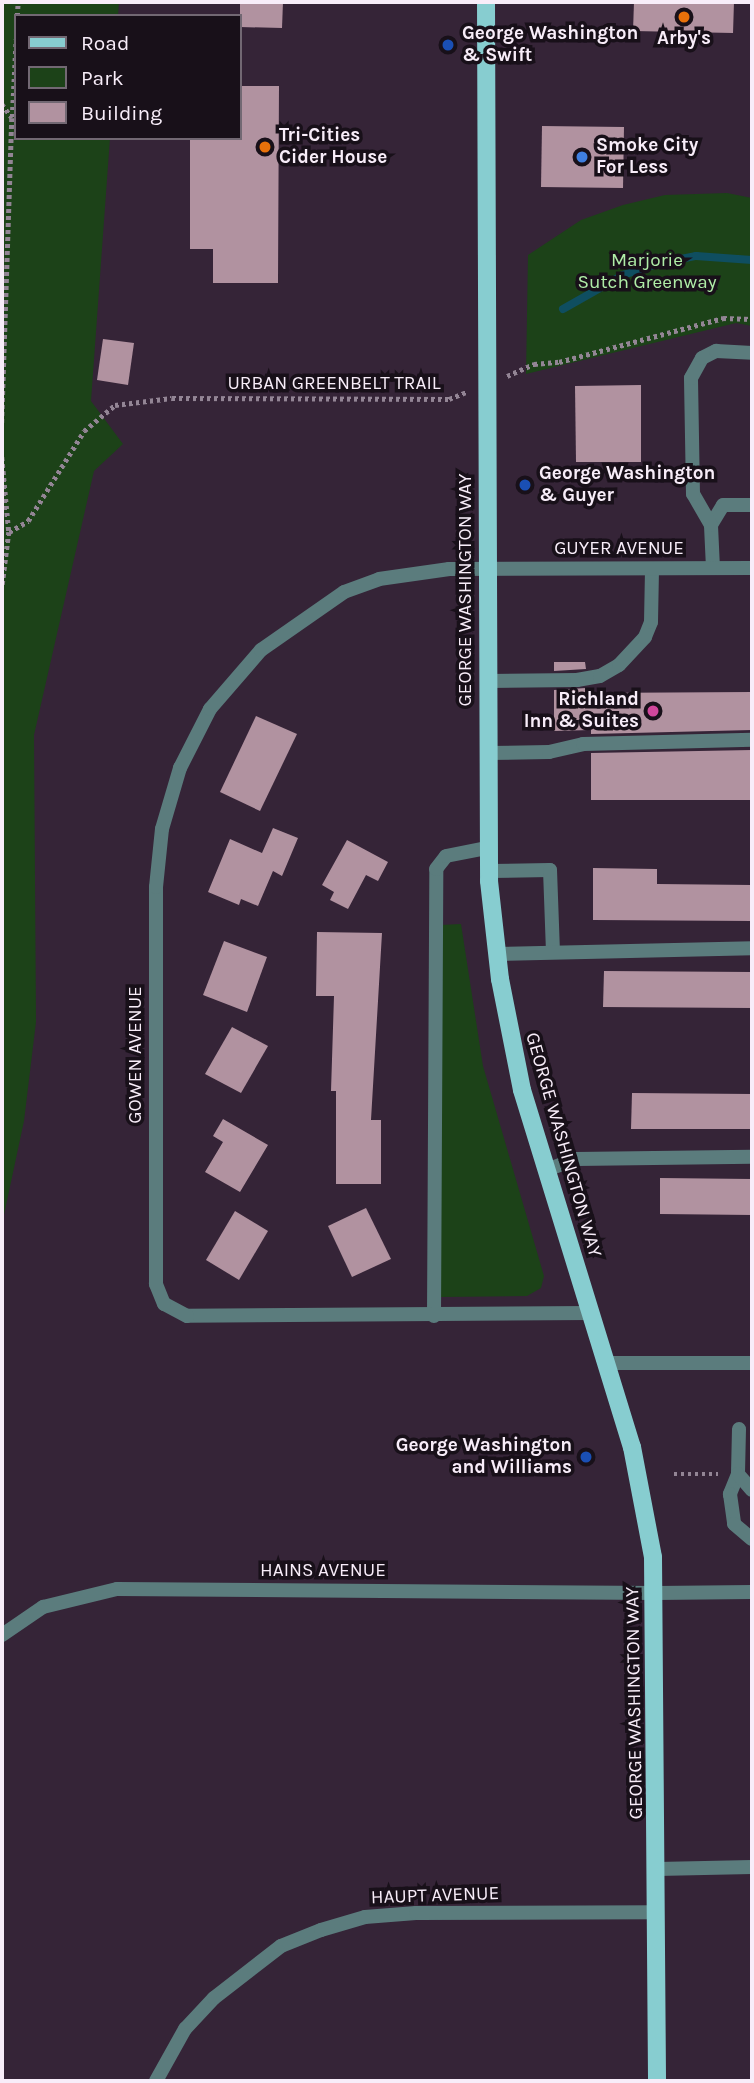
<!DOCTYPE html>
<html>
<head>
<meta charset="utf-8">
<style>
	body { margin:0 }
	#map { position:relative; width:754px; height:2083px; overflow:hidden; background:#352437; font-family:Karla,sans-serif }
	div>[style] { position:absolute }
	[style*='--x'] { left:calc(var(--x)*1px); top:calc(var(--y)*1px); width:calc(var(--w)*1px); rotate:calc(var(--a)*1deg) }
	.green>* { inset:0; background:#1c4218 }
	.stream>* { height:8px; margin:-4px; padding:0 4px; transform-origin:4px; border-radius:4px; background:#0f4e60 }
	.building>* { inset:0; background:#b192a0 }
	.path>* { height:4.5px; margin-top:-2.25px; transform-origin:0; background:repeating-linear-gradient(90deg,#938595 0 3.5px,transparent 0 7px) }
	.service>* { height:14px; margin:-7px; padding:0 7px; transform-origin:7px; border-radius:7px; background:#5b7c7d }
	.minor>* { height:14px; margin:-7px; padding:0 7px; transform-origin:7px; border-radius:7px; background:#5b7c7d }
	.tertiary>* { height:14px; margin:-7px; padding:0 7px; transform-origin:7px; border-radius:7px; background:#5b7c7d }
	.primary>* { height:18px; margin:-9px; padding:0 9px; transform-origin:9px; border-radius:9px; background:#87cdd0 }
	.dots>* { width:19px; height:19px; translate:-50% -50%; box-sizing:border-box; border:4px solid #181019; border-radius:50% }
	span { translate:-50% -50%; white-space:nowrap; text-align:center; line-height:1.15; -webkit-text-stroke:7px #181019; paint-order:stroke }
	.poi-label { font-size:19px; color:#f8edf9; font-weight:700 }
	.left { translate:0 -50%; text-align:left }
	.right { translate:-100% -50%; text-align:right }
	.park-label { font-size:19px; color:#afeda7 }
	.street-label { font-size:19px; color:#f8edf9 }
	.frame { position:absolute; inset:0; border:4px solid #f8edf9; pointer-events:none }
	.legend { position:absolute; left:14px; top:14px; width:228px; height:126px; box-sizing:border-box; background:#181019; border:2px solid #726873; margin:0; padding:9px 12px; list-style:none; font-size:21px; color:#f8edf9 }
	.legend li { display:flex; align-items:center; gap:14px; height:35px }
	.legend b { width:35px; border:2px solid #726873 }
</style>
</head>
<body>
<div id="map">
	<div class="green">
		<div style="clip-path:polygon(2px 2px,119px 2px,118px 16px,16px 16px,16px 138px,110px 138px,91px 401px,123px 444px,94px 471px,34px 735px,36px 1022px,24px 1121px,2px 1224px)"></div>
		<div style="clip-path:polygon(727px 193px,752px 198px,752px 326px,736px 323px,526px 374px,528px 255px,581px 220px,623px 205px,665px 195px)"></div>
		<div style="clip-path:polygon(461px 924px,483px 1066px,544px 1276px,541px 1288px,527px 1296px,441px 1297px,440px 925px)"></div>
	</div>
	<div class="stream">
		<div style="--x:563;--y:309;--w:69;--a:-29.5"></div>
		<div style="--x:623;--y:275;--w:39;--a:-18"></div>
		<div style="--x:660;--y:263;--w:37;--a:-11"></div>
		<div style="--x:696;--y:256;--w:56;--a:4.1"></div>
	</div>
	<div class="building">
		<div style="clip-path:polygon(240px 2px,283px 2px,282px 28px,240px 27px)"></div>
		<div style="clip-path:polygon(634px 2px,734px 2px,733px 33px,633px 31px)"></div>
		<div style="clip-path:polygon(240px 86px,279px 86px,278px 283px,213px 283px,213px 249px,190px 249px,190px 138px,240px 138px)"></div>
		<div style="clip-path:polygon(542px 126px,624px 127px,623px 188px,541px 187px)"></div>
		<div style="clip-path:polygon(103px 339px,134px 343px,128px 385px,97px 380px)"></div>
		<div style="clip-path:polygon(641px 385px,641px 462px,576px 462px,575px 386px)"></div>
		<div style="clip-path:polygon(554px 662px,585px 662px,586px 669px,554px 671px)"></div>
		<div style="clip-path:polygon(586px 688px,586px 693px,752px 692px,752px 730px,591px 734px,591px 730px,554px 731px,554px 690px)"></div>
		<div style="clip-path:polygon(256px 716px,297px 734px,260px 811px,220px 792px)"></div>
		<div style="clip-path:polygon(752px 750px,752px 800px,591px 800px,591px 753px)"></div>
		<div style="clip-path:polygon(273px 828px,298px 838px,282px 876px,273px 871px,258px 906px,241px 899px,239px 905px,208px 892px,230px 839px,262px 853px)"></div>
		<div style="clip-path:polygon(347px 840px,388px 862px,378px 881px,366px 875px,348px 909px,330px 900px,334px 892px,322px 885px)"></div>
		<div style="clip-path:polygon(593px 868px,657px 869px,657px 884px,752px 885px,752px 921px,593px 920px)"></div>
		<div style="clip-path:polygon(317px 932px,382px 933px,371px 1120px,381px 1120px,381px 1184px,336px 1184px,336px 1091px,331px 1091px,334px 996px,316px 996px)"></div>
		<div style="clip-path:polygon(224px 941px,267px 957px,247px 1012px,203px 995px)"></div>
		<div style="clip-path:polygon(604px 971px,752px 972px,752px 1008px,603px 1007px)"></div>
		<div style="clip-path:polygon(232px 1027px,268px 1046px,241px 1093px,205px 1074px)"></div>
		<div style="clip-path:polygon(632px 1093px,752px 1094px,752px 1129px,631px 1129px)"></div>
		<div style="clip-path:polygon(223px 1119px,268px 1145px,240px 1192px,205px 1172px,223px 1142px,213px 1136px)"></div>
		<div style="clip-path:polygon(660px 1178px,752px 1179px,752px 1215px,660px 1214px)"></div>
		<div style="clip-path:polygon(366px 1208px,391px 1259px,352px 1277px,328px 1226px)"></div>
		<div style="clip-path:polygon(235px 1211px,268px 1231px,239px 1280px,206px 1260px)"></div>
	</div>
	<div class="path">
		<div style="--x:17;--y:16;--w:14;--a:-86"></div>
		<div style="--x:2;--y:104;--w:17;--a:54"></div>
		<div style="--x:12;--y:118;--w:307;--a:91.9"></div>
		<div style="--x:12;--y:117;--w:78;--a:-87.1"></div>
		<div style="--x:507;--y:376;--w:30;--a:-24"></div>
		<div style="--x:534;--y:364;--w:25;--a:-5"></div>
		<div style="--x:559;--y:362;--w:170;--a:-15"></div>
		<div style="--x:723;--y:318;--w:29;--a:2"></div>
		<div style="--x:2;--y:457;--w:75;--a:84.7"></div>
		<div style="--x:9;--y:532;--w:56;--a:97.1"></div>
		<div style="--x:9;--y:532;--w:22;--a:-30"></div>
		<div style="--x:28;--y:521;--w:106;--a:-58.1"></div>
		<div style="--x:84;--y:431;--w:40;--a:-40"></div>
		<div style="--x:115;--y:405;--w:57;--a:-7"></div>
		<div style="--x:172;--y:398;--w:277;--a:0.2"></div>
		<div style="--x:449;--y:399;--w:18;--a:-22"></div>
		<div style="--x:674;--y:1474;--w:44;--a:0"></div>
	</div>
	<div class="service">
		<div style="--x:711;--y:525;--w:23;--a:-59"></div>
		<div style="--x:723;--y:505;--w:29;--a:0"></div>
		<div style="--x:713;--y:568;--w:43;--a:-92.7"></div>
		<div style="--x:711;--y:525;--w:36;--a:-120"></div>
		<div style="--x:693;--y:494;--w:116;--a:-91"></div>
		<div style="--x:691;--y:378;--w:23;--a:-61"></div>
		<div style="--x:702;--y:358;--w:16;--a:-27"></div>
		<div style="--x:716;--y:351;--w:36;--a:3"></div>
		<div style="--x:487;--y:681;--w:90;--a:-0.6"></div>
		<div style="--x:577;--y:680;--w:23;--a:-10"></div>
		<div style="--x:600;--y:676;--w:22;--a:-30"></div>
		<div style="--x:619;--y:665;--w:38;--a:-47"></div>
		<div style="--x:645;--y:637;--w:16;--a:-68"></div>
		<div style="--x:651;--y:622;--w:53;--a:-88.9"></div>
		<div style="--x:487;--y:753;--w:62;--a:-0.9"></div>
		<div style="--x:549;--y:752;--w:35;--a:-13"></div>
		<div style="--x:583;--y:744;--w:169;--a:-1.4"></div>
		<div style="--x:489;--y:871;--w:61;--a:-0.9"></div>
		<div style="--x:550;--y:870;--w:80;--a:87.9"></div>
		<div style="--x:496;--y:954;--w:256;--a:-1.3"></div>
		<div style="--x:546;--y:1170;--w:32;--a:-20"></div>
		<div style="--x:576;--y:1159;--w:176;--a:-0.7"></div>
		<div style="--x:434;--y:1316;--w:447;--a:-89.7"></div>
		<div style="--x:436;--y:869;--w:16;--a:-52"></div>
		<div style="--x:446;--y:856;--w:42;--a:-11"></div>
		<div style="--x:606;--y:1363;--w:146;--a:0"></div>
		<div style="--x:739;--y:1429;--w:45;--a:91.3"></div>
		<div style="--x:738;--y:1474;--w:22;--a:112"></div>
		<div style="--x:730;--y:1494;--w:30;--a:82"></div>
		<div style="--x:734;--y:1524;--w:23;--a:40"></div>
		<div style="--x:738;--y:1474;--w:21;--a:49"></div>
		<div style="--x:657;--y:1869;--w:95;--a:-1.2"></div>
	</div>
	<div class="minor">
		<div style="--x:590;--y:1313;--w:403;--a:179.6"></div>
		<div style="--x:187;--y:1316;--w:26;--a:-152"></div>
		<div style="--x:164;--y:1304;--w:22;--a:-112"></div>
		<div style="--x:156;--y:1284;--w:397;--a:-90"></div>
		<div style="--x:156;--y:887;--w:58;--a:-84.1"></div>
		<div style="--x:162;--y:829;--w:64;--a:-73.6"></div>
		<div style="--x:180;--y:768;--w:66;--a:-63"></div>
		<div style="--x:210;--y:709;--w:78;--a:-49.2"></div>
		<div style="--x:261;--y:650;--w:101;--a:-34.9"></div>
		<div style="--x:344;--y:592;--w:37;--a:-20"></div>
		<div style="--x:379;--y:579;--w:71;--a:-8.1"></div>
		<div style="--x:449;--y:569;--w:303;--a:-0.2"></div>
		<div style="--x:2;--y:1635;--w:50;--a:-34.3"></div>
		<div style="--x:43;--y:1607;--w:76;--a:-13.7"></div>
		<div style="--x:117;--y:1589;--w:539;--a:0.43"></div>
		<div style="--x:156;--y:2081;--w:60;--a:-60.9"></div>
		<div style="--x:185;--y:2029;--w:42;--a:-46.9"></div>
		<div style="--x:214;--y:1998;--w:85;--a:-37.8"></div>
		<div style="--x:281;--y:1946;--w:43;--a:-21.8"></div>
		<div style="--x:321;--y:1930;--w:46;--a:-16.5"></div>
		<div style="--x:365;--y:1917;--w:51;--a:-4.5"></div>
		<div style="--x:416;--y:1913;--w:241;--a:-0.2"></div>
	</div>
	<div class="tertiary">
		<div style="--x:656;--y:1593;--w:96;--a:-0.6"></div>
	</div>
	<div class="primary">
		<div style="--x:486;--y:2;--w:879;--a:89.8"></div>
		<div style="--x:489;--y:881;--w:99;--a:83.6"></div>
		<div style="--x:500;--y:979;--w:113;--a:78.8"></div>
		<div style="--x:522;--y:1090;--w:374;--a:72.9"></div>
		<div style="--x:632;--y:1447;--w:112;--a:79.2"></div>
		<div style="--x:653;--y:1557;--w:524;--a:89.56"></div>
	</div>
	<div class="dots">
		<div style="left:684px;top:17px;background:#e8710a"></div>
		<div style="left:448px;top:45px;background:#1a4fb4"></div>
		<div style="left:265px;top:147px;background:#e8710a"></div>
		<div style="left:582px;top:157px;background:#3f7fe0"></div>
		<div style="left:525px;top:485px;background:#1a4fb4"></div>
		<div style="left:653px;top:711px;background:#d1479c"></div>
		<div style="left:586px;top:1457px;background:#1a4fb4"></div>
	</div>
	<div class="poi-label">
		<span class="left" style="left:462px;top:45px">George Washington<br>&amp; Swift</span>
		<span style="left:684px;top:39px">Arby's</span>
		<span class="left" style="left:279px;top:147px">Tri-Cities<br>Cider House</span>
		<span class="left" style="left:596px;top:157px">Smoke City<br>For Less</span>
		<span class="left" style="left:539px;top:485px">George Washington<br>&amp; Guyer</span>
		<span class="right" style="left:639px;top:711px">Richland<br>Inn &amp; Suites</span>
		<span class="right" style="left:572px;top:1457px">George Washington<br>and Williams</span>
	</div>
	<div class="park-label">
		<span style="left:647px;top:272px">Marjorie<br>Sutch Greenway</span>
	</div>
	<div class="street-label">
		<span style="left:334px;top:384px">URBAN GREENBELT TRAIL</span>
		<span style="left:619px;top:549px">GUYER AVENUE</span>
		<span style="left:466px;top:590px;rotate:-90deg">GEORGE WASHINGTON WAY</span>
		<span style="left:136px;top:1055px;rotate:-90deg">GOWEN AVENUE</span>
		<span style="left:563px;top:1145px;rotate:74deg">GEORGE WASHINGTON WAY</span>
		<span style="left:323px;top:1571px">HAINS AVENUE</span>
		<span style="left:635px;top:1703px;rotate:-91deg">GEORGE WASHINGTON WAY</span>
		<span style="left:435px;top:1896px;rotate:-2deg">HAUPT AVENUE</span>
	</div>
	<div class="frame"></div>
	<ul class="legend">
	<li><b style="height:9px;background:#87cdd0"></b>Road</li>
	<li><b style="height:19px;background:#1c4218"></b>Park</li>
	<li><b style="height:19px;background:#b192a0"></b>Building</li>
	</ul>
</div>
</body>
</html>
